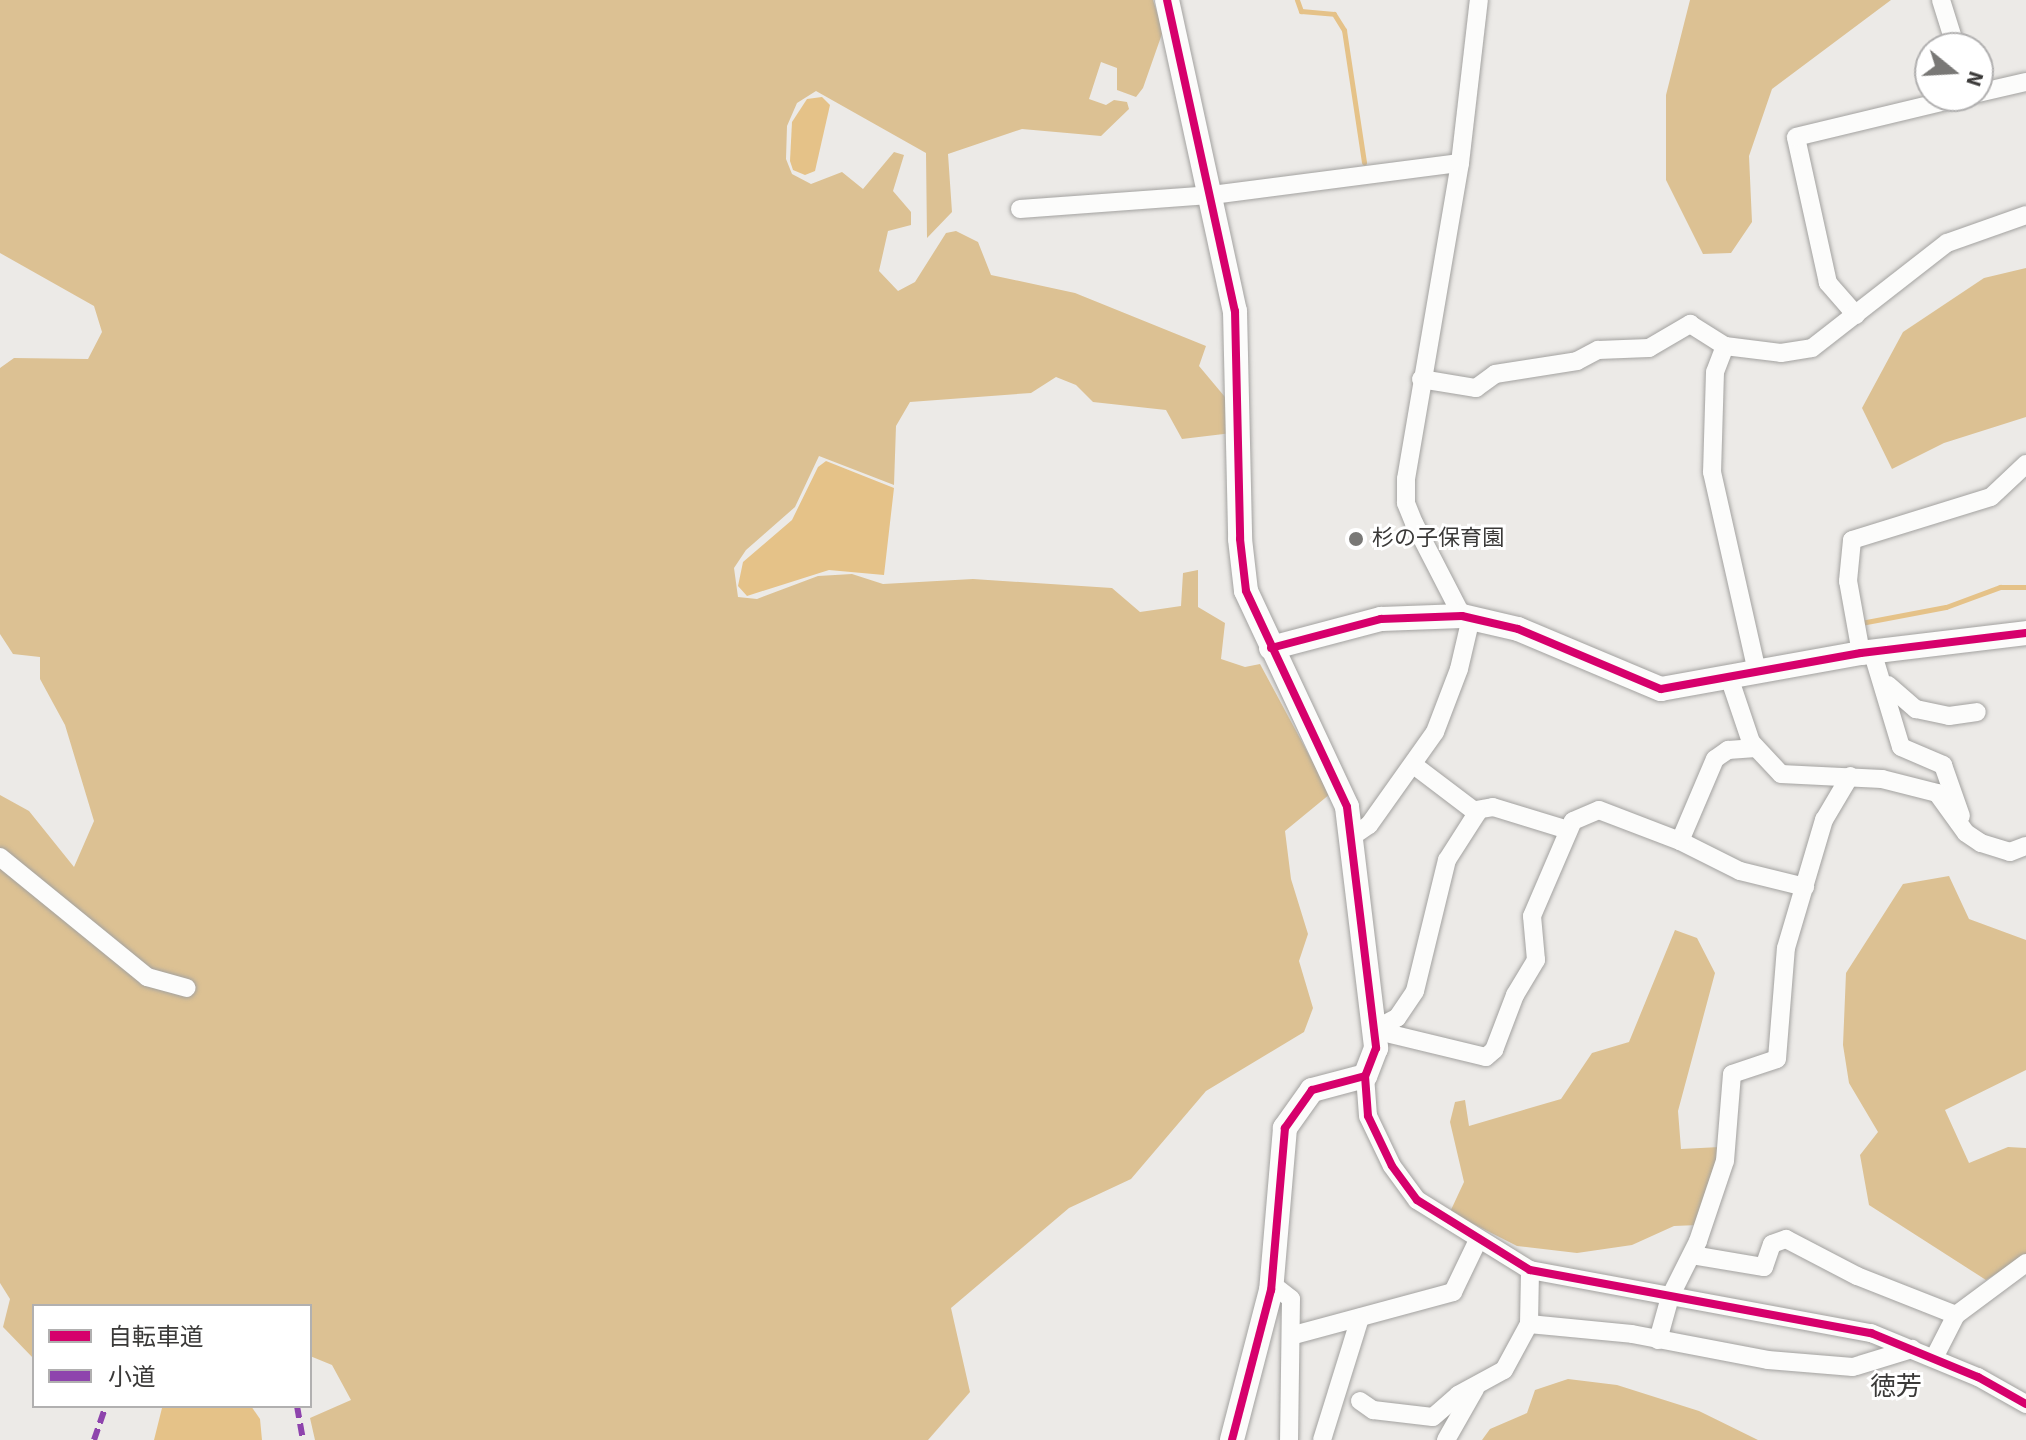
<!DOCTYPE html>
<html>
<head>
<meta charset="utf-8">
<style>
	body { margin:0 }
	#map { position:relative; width:2026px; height:1440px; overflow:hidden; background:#eceae7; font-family:"Source Sans 3","Noto Sans JP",sans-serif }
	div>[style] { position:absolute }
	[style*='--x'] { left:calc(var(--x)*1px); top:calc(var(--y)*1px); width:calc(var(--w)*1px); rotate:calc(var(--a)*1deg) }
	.forest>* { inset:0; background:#dcc193 }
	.water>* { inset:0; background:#e5c288 }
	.stream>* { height:5px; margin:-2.5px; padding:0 2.5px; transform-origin:2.5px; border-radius:2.5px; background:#e5c288 }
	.roads { filter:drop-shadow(0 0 2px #a3a2a0) drop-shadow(0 0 2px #a3a2a0) }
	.minor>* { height:18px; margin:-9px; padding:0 9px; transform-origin:9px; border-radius:9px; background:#fcfcfb }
	.tertiary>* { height:24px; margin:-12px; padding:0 12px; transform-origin:12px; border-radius:12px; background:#fcfcfb }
	.quiet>* { height:6px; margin-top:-3px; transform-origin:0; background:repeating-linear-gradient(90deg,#8e44ad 0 12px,transparent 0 18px) }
	.cycleway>* { height:8px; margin:-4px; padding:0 4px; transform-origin:4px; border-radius:4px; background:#d6006c }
	.dots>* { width:22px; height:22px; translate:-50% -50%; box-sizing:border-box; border:4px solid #fff; border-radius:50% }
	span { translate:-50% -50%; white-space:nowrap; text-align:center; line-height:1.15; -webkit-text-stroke:6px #fff; paint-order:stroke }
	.poi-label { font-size:22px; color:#3b3a39 }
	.left { translate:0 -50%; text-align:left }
	.quarter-label { font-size:26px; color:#3b3a39 }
	.legend { position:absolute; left:32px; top:1304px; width:280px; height:104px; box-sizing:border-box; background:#fff; border:2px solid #b1b0b0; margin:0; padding:10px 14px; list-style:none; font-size:24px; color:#3b3a39 }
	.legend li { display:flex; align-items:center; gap:16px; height:40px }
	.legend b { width:40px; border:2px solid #b1b0b0 }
	.north { position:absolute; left:1914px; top:32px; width:80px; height:80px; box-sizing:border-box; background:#fff; border:2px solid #b1b0b0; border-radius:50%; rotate:108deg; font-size:22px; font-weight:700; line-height:32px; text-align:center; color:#3b3a39 }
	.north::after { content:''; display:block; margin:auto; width:28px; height:36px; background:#797876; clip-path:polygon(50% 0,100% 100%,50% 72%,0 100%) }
</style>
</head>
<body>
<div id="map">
	<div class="forest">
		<div style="clip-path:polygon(0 0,1153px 0,1163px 31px,1143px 88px,1136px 97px,1117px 90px,1117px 68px,1101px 62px,1089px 99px,1106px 105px,1114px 100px,1127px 102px,1129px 109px,1101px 136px,1022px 129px,948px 154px,952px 212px,927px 238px,926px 153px,816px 91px,797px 103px,787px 126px,786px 159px,792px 174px,811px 184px,842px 172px,863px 189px,894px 152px,904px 155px,893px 191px,911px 212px,911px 225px,888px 231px,879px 271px,898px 291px,915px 282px,946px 233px,956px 231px,978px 242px,991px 275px,1075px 293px,1206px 346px,1199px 366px,1230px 403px,1232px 433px,1182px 439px,1166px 410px,1093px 402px,1076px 385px,1056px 377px,1031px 393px,910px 402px,896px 426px,894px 485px,819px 456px,795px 507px,746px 550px,734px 568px,738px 597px,757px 599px,818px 576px,852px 574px,883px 584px,973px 579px,1112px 588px,1140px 612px,1181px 606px,1183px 573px,1198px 570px,1198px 607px,1225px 623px,1221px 659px,1245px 667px,1260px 664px,1330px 794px,1285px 831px,1291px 879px,1308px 934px,1299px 961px,1313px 1008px,1304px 1032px,1206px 1091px,1131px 1179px,1069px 1208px,951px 1308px,970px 1392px,928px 1440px,315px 1440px,310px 1418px,351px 1400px,332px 1365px,310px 1356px,310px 1306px,34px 1306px,34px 1359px,3px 1327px,10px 1299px,0 1283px,0 795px,29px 811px,74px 867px,94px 821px,65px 725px,40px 679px,40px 657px,13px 654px,0 634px,0 368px,14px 358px,88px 359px,102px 332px,94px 306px,0 253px)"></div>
		<div style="clip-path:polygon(1690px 0,1891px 0,1772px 89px,1749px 156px,1752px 222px,1731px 253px,1703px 254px,1666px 180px,1666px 95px)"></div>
		<div style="clip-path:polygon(2026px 268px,2026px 417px,1944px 443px,1892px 469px,1862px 408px,1903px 332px,1984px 278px)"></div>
		<div style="clip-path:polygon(1949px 876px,1969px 919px,2026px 940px,2026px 1070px,1945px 1110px,1969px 1163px,2008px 1147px,2026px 1148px,2026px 1255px,1986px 1280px,1869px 1205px,1860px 1155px,1878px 1132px,1849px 1083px,1843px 1045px,1846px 973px,1903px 884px)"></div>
		<div style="clip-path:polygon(1675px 930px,1697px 938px,1715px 973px,1678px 1111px,1681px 1149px,1720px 1147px,1698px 1225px,1674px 1226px,1632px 1245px,1577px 1253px,1517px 1246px,1450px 1212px,1464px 1182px,1450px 1122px,1455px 1102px,1465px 1100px,1469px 1126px,1561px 1099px,1592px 1053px,1629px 1042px)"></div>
		<div style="clip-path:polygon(1568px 1379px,1617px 1385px,1699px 1411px,1758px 1440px,1482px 1440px,1490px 1429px,1527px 1413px,1535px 1390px)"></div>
	</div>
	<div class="water">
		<div style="clip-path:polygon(822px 97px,830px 105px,815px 171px,805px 175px,793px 170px,790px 161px,792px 122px,807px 99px)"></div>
		<div style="clip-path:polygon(826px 461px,894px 488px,884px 575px,829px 570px,747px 596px,738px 586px,743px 562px,792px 520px,818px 467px)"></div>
		<div style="clip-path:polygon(251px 1406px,260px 1419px,262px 1440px,154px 1440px,162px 1408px)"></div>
	</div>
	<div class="stream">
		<div style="--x:1297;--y:0;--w:12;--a:70"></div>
		<div style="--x:1301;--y:11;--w:33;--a:5"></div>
		<div style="--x:1334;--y:14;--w:19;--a:58"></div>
		<div style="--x:1344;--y:30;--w:134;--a:81.4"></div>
		<div style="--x:1861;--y:623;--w:86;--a:-10.7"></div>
		<div style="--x:1946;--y:607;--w:58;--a:-20.3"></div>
		<div style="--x:2000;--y:587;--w:26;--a:0"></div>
	</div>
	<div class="roads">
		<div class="minor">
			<div style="--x:1941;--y:0;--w:50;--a:72.6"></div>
			<div style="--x:1978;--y:93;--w:49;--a:-12.9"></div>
			<div style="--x:1020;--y:209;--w:193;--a:-4.2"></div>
			<div style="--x:1212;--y:195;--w:250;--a:-7.4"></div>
			<div style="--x:1856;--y:315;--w:43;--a:-131.2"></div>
			<div style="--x:1828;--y:283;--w:149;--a:-102.4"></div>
			<div style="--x:1796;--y:137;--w:176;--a:-13.5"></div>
			<div style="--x:1725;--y:346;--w:28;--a:111"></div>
			<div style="--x:1715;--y:372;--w:100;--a:91.7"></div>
			<div style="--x:1712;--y:472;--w:204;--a:77.3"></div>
			<div style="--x:1421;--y:379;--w:56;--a:9.3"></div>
			<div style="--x:1476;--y:388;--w:24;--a:-36"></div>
			<div style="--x:1495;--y:374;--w:83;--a:-9"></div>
			<div style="--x:1577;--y:361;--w:24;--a:-28"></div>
			<div style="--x:1598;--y:350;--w:51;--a:-2.2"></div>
			<div style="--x:1649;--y:348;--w:48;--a:-30.3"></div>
			<div style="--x:1690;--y:324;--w:41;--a:32.2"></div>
			<div style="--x:1725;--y:346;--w:56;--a:7.1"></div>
			<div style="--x:1781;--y:353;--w:31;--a:-9"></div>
			<div style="--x:1812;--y:348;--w:171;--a:-37.9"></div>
			<div style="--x:1947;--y:243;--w:84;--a:-19.5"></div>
			<div style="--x:1462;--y:616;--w:105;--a:-117.3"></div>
			<div style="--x:1414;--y:523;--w:22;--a:-112"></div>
			<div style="--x:1406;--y:503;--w:24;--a:-90"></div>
			<div style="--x:1406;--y:479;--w:321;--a:-80.3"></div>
			<div style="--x:1460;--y:163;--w:164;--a:-83.4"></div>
			<div style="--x:1872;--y:651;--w:100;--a:73.2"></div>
			<div style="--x:1901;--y:747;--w:46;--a:23.2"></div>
			<div style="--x:1943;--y:765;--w:54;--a:70.6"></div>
			<div style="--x:1861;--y:653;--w:73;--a:-100.2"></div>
			<div style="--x:1848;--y:581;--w:41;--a:-84.4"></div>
			<div style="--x:1852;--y:540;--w:145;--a:-17.2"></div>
			<div style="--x:1991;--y:497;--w:48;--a:-43.3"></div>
			<div style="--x:1729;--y:677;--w:69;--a:71.3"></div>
			<div style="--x:1751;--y:742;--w:44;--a:46.8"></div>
			<div style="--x:1781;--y:774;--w:101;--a:2.8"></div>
			<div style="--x:1882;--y:779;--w:57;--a:14.3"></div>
			<div style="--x:1937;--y:793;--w:49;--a:54.1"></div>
			<div style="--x:1966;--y:833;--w:18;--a:34"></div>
			<div style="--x:1981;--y:843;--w:30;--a:17"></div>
			<div style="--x:2010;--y:852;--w:17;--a:-21"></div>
			<div style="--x:1888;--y:685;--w:37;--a:41"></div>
			<div style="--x:1916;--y:709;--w:34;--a:12"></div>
			<div style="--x:1949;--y:716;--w:28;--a:-8"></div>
			<div style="--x:1476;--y:810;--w:17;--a:-10"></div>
			<div style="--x:1493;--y:807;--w:78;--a:17"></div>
			<div style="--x:1353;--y:836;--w:19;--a:-35"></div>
			<div style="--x:1369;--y:825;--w:114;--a:-54.6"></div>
			<div style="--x:1435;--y:732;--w:67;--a:-69.1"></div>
			<div style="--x:1459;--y:669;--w:52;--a:-76.8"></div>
			<div style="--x:1680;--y:841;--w:67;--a:26.6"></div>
			<div style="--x:1740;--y:871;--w:67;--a:13.8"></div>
			<div style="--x:0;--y:857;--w:190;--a:39.2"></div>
			<div style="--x:147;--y:977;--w:41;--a:15.4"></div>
			<div style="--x:1374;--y:1030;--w:115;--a:13.6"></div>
			<div style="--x:1486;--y:1057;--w:11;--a:-41"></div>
			<div style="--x:1494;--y:1050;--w:59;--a:-69.1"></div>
			<div style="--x:1515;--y:995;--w:41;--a:-59"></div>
			<div style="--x:1536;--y:960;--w:44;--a:-95.2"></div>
			<div style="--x:1532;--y:916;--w:103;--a:-66.7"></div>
			<div style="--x:1573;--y:821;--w:28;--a:-23"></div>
			<div style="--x:1599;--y:810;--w:87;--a:20.9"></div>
			<div style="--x:1680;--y:841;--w:89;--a:-66.9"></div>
			<div style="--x:1715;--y:759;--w:16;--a:-35"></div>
			<div style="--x:1728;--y:750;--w:28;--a:-4"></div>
			<div style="--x:1374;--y:1030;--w:26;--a:-28"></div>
			<div style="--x:1397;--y:1018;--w:32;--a:-56"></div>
			<div style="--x:1415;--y:991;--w:135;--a:-76.3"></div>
			<div style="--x:1447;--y:860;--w:56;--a:-57.4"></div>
			<div style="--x:1477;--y:813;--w:78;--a:-142.8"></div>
			<div style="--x:1365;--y:1076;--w:40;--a:85.7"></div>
			<div style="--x:1368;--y:1116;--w:55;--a:64.4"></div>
			<div style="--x:1392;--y:1166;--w:42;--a:53.7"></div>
			<div style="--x:1417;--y:1200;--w:133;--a:31.8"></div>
			<div style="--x:1530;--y:1270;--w:347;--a:10.5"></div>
			<div style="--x:1871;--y:1333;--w:116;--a:22.4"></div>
			<div style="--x:1978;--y:1377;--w:55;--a:29.4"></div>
			<div style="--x:1692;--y:1255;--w:73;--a:9.5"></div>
			<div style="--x:1764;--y:1267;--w:24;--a:-71"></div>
			<div style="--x:1772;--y:1244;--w:15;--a:-20"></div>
			<div style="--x:1786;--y:1239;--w:80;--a:27.5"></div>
			<div style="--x:1857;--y:1276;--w:106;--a:21.5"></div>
			<div style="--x:1272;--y:1284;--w:24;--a:38"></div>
			<div style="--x:1291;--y:1299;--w:141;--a:90.8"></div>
			<div style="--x:1529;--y:1324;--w:54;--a:-88.9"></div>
			<div style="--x:1294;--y:1335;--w:165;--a:-15.1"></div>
			<div style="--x:1453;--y:1292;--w:58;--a:-64.3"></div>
			<div style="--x:1658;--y:1340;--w:45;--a:-74.4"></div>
			<div style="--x:1670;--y:1297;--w:63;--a:-63.4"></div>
			<div style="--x:1698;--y:1241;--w:84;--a:-71.4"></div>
			<div style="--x:1725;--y:1161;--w:87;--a:-85.4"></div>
			<div style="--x:1732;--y:1074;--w:47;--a:-18.4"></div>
			<div style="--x:1777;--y:1059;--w:111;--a:-85.4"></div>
			<div style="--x:1786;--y:948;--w:134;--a:-73.5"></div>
			<div style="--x:1824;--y:820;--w:51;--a:-59.4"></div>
			<div style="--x:1934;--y:1358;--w:48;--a:-62.9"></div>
			<div style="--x:1956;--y:1315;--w:87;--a:-36.6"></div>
			<div style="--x:1360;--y:1401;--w:16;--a:35"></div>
			<div style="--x:1373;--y:1410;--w:60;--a:6.7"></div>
			<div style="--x:1433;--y:1417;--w:33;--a:-41"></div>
			<div style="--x:1458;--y:1395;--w:52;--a:-28.5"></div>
			<div style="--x:1504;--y:1370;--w:52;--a:-61.5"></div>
			<div style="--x:1529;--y:1324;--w:103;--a:5.5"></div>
			<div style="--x:1632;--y:1334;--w:138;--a:10.8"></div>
			<div style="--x:1768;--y:1360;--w:85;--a:4.7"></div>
			<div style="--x:1853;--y:1367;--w:62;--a:-17"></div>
			<div style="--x:1322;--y:1440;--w:128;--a:-72.7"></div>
			<div style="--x:1446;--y:1440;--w:59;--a:-60.4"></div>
		</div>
		<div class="tertiary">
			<div style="--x:1167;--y:0;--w:318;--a:77.7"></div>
			<div style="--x:1235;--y:311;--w:228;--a:88.7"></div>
			<div style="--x:1240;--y:539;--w:52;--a:83.4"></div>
			<div style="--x:1246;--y:591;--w:238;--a:64.9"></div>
			<div style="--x:1347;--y:807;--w:243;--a:83.1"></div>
			<div style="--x:1376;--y:1048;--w:30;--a:111"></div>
			<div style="--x:1365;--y:1076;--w:55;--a:165.2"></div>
			<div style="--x:1312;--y:1090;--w:47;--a:125.4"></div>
			<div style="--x:1285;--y:1128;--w:163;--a:94.9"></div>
			<div style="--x:1271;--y:1290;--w:155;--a:104.6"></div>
			<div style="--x:1271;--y:648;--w:114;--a:-14.8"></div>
			<div style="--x:1381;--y:619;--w:81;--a:-2.1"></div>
			<div style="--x:1462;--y:616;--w:57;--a:13.1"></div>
			<div style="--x:1518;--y:629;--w:155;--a:22.8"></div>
			<div style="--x:1661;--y:689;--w:203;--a:-10.2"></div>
			<div style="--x:1861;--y:653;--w:166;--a:-6.9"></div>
		</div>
	</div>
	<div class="quiet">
		<div style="--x:297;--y:1406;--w:35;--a:80"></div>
		<div style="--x:94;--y:1440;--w:36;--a:-71"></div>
	</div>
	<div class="cycleway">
		<div style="--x:1167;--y:0;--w:318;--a:77.7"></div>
		<div style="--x:1235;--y:311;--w:228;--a:88.7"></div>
		<div style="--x:1240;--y:539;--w:52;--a:83.4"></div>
		<div style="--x:1246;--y:591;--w:238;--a:64.9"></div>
		<div style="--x:1347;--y:807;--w:243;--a:83.1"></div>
		<div style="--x:1376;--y:1048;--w:30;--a:111"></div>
		<div style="--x:1365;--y:1076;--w:55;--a:165.2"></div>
		<div style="--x:1312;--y:1090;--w:47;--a:125.4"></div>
		<div style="--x:1285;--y:1128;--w:163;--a:94.9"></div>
		<div style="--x:1271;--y:1290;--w:155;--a:104.6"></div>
		<div style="--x:1271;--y:648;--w:114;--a:-14.8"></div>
		<div style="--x:1381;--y:619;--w:81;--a:-2.1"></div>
		<div style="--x:1462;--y:616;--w:57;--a:13.1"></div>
		<div style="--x:1518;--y:629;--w:155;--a:22.8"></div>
		<div style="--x:1661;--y:689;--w:203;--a:-10.2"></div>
		<div style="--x:1861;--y:653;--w:166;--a:-6.9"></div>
		<div style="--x:1365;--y:1076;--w:40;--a:85.7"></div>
		<div style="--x:1368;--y:1116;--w:55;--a:64.4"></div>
		<div style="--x:1392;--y:1166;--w:42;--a:53.7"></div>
		<div style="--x:1417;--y:1200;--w:133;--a:31.8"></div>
		<div style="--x:1530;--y:1270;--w:347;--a:10.5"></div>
		<div style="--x:1871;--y:1333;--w:116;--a:22.4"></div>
		<div style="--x:1978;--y:1377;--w:55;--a:29.4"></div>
	</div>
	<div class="dots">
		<div style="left:1356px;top:539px;background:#797876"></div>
	</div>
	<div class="poi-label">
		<span class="left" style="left:1372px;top:539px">杉の子保育園</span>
	</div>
	<div class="quarter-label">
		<span style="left:1896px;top:1387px">徳芳</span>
	</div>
	<ul class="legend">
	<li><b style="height:10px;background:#d6006c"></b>自転車道</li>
	<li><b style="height:10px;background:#8e44ad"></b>小道</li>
	</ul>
	<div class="north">N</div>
</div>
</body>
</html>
